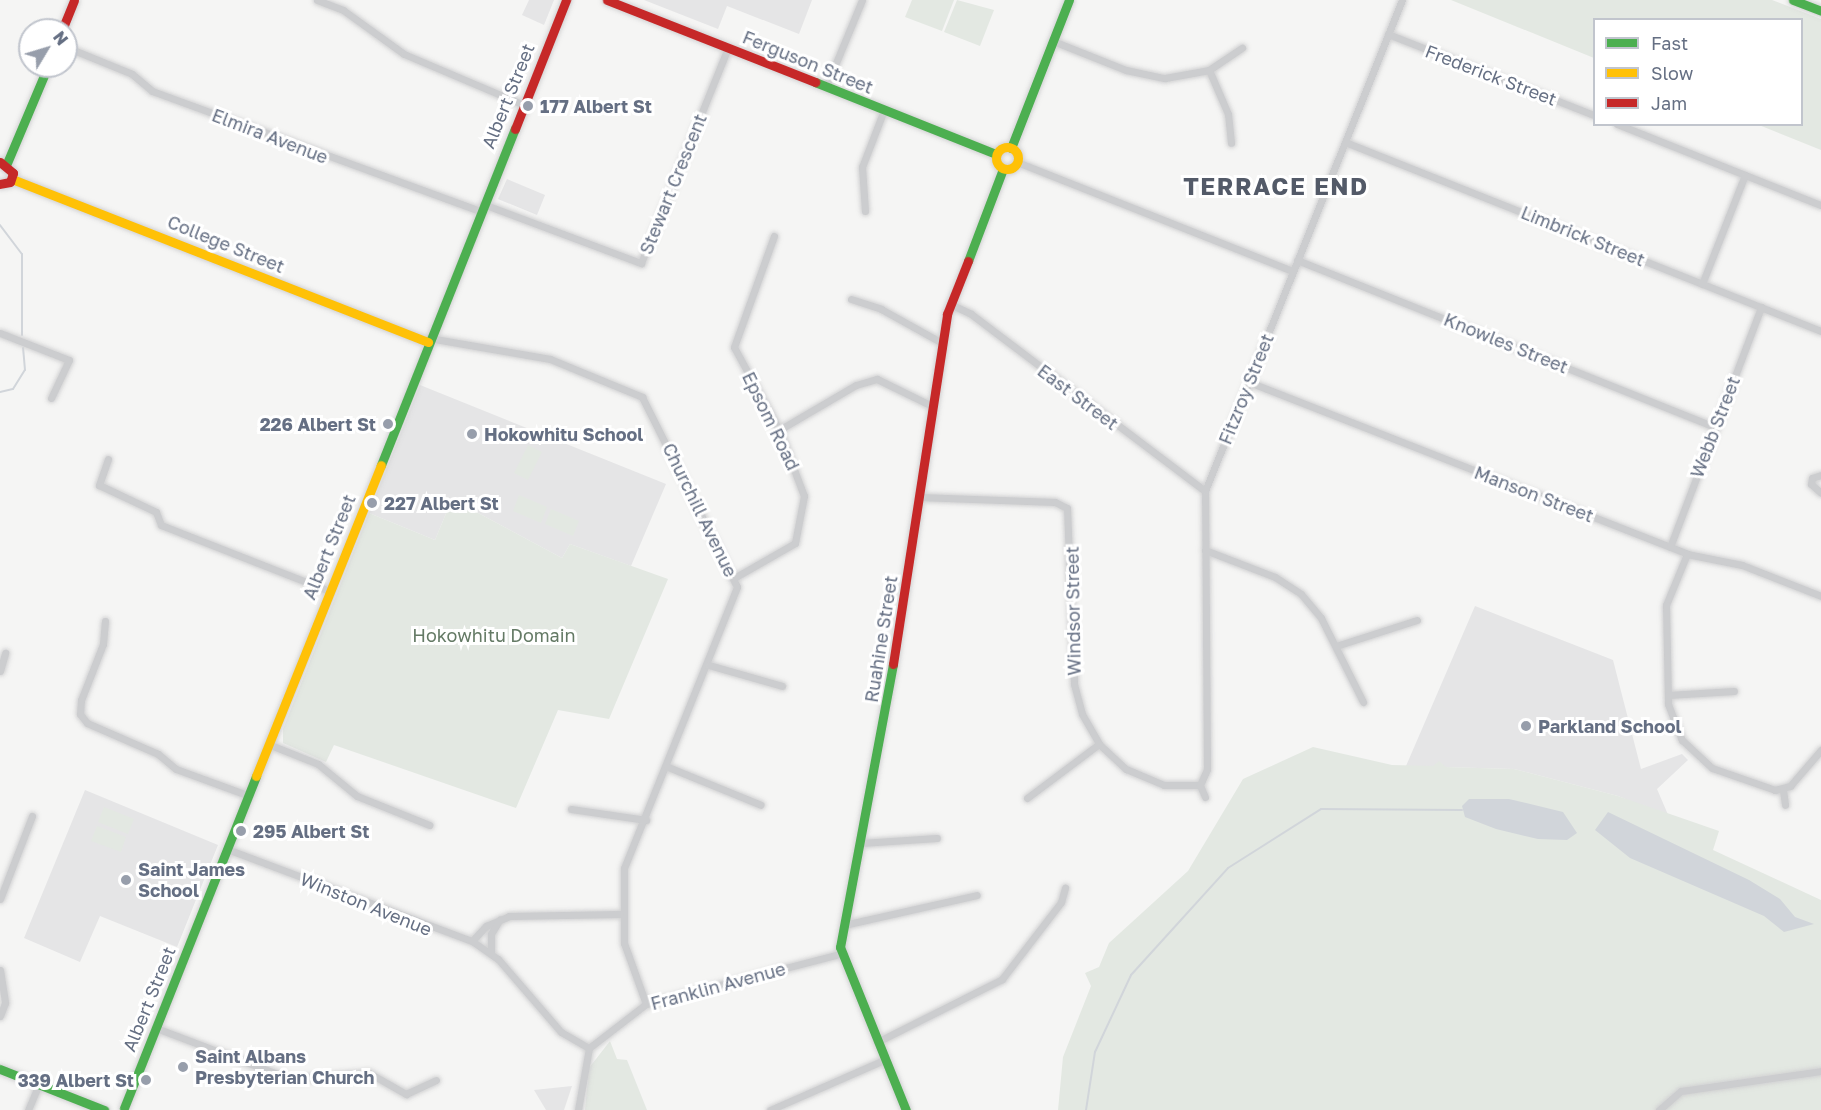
<!DOCTYPE html>
<html>
<head>
<meta charset="utf-8">
<style>
	body { margin:0 }
	#map { position:relative; width:1821px; height:1110px; overflow:hidden; background:#f5f5f4; font-family:"Golos Text",sans-serif }
	div>[style] { position:absolute }
	[style*='--x'] { left:calc(var(--x)*1px); top:calc(var(--y)*1px); width:calc(var(--w)*1px); rotate:calc(var(--a)*1deg) }
	.built>* { inset:0; background:#e5e5e6 }
	.green>* { inset:0; background:#e3e8e2 }
	.water>* { inset:0; background:#d1d5da }
	.stream>* { height:2px; margin:-1px; padding:0 1px; transform-origin:1px; border-radius:1px; background:#d1d5da }
	.roads { filter:drop-shadow(0 0 2px #d2d2d3) drop-shadow(0 0 2px #d2d2d3) }
	.street>* { height:7px; margin:-3.5px; padding:0 3.5px; transform-origin:3.5px; border-radius:3.5px; background:#cccdcf }
	.fast>* { height:9px; margin:-4.5px; padding:0 4.5px; transform-origin:4.5px; border-radius:4.5px; background:#4caf50 }
	.slow>* { height:9px; margin:-4.5px; padding:0 4.5px; transform-origin:4.5px; border-radius:4.5px; background:#ffc107 }
	.slow>.ring { margin:-4.5px; padding:0; box-sizing:content-box; background:none; border:9px solid #ffc107; border-radius:50% }
	.jam>* { height:9px; margin:-4.5px; padding:0 4.5px; transform-origin:4.5px; border-radius:4.5px; background:#c62828 }
	.dots>* { width:16px; height:16px; translate:-50% -50%; box-sizing:border-box; border:3px solid #fff; border-radius:50% }
	span { translate:-50% -50%; white-space:nowrap; text-align:center; line-height:1.15; -webkit-text-stroke:6px #fff; paint-order:stroke }
	.street-label { font-size:18px; color:#656f83 }
	.poi-label { font-size:18px; color:#656f83; font-weight:700 }
	.left { translate:0 -50%; text-align:left }
	.right { translate:-100% -50%; text-align:right }
	.park-label { font-size:18px; color:#647a65 }
	.district-label { font-size:24px; color:#535a68; font-weight:700; letter-spacing:1.5px }
	.legend { position:absolute; left:1593px; top:18px; width:210px; height:108px; box-sizing:border-box; background:#fff; border:2px solid #c1c5cd; margin:0; padding:8px 10px; list-style:none; font-size:18px; color:#656f83 }
	.legend li { display:flex; align-items:center; gap:12px; height:30px }
	.legend b { width:30px; border:2px solid #c1c5cd }
	.north { position:absolute; left:18px; top:18px; width:60px; height:60px; box-sizing:border-box; background:#fff; border:2px solid #c1c5cd; border-radius:50%; rotate:52deg; font-size:16px; font-weight:700; line-height:24px; text-align:center; color:#656f83 }
	.north::after { content:''; display:block; margin:auto; width:21px; height:27px; background:#979eab; clip-path:polygon(50% 0,100% 100%,50% 72%,0 100%) }
</style>
</head>
<body>
<div id="map">
	<div class="built">
		<div style="clip-path:polygon(529px 0,554px 0,544px 25px,522px 15px)"></div>
		<div style="clip-path:polygon(644px 0,812px 0,799px 34px,727px 6px,718px 29px)"></div>
		<div style="clip-path:polygon(507px 179px,545px 195px,537px 215px,498px 199px)"></div>
		<div style="clip-path:polygon(420px 385px,666px 484px,631px 566px,570px 544px,562px 558px,452px 499px,435px 540px,369px 513px)"></div>
		<div style="clip-path:polygon(1475px 606px,1613px 660px,1641px 769px,1682px 754px,1688px 760px,1657px 789px,1669px 817px,1618px 796px,1514px 769px,1406px 766px)"></div>
		<div style="clip-path:polygon(85px 790px,218px 845px,177px 947px,100px 916px,80px 962px,24px 938px)"></div>
		<div style="clip-path:polygon(572px 1086px,564px 1110px,546px 1110px,534px 1090px)"></div>
	</div>
	<div class="green">
		<div style="clip-path:polygon(912px 0,954px 0,942px 31px,905px 17px)"></div>
		<div style="clip-path:polygon(957px 0,994px 10px,980px 46px,944px 32px)"></div>
		<div style="clip-path:polygon(1451px 0,1772px 0,1821px 19px,1821px 150px,1759px 125px,1802px 124px,1802px 20px,1594px 20px,1594px 58px)"></div>
		<div style="clip-path:polygon(528px 445px,542px 452px,528px 480px,514px 473px)"></div>
		<div style="clip-path:polygon(519px 495px,547px 507px,541px 523px,513px 511px)"></div>
		<div style="clip-path:polygon(452px 499px,562px 558px,570px 544px,668px 579px,609px 719px,558px 710px,516px 808px,334px 745px,326px 762px,283px 743px,283px 729px,369px 513px,435px 540px)"></div>
		<div style="clip-path:polygon(551px 509px,579px 521px,573px 536px,545px 524px)"></div>
		<div style="clip-path:polygon(1313px 747px,1392px 765px,1433px 766px,1439px 761px,1446px 767px,1514px 769px,1618px 796px,1719px 831px,1713px 850px,1821px 900px,1821px 1110px,1058px 1110px,1063px 1057px,1091px 986px,1085px 973px,1099px 967px,1109px 943px,1188px 871px,1243px 779px)"></div>
		<div style="clip-path:polygon(104px 807px,134px 819px,128px 834px,98px 822px)"></div>
		<div style="clip-path:polygon(97px 826px,126px 837px,121px 852px,91px 841px)"></div>
		<div style="clip-path:polygon(610px 1041px,617px 1059px,627px 1060px,647px 1110px,585px 1110px,589px 1068px)"></div>
	</div>
	<div class="water">
		<div style="clip-path:polygon(1469px 799px,1509px 799px,1563px 812px,1577px 833px,1567px 840px,1538px 839px,1496px 829px,1465px 817px,1462px 806px)"></div>
		<div style="clip-path:polygon(1608px 812px,1749px 880px,1780px 899px,1795px 917px,1814px 924px,1784px 932px,1764px 916px,1630px 858px,1595px 830px)"></div>
	</div>
	<div class="stream">
		<div style="--x:0;--y:225;--w:36;--a:53"></div>
		<div style="--x:22;--y:254;--w:81;--a:90"></div>
		<div style="--x:0;--y:392;--w:13;--a:-13"></div>
		<div style="--x:13;--y:389;--w:22;--a:-58"></div>
		<div style="--x:25;--y:370;--w:22;--a:-95"></div>
		<div style="--x:1086;--y:1110;--w:59;--a:-81.2"></div>
		<div style="--x:1095;--y:1052;--w:85;--a:-64.9"></div>
		<div style="--x:1131;--y:975;--w:144;--a:-47.8"></div>
		<div style="--x:1228;--y:868;--w:110;--a:-32.4"></div>
		<div style="--x:1321;--y:809;--w:141;--a:0.4"></div>
	</div>
	<div class="roads">
		<div class="street">
			<div style="--x:317;--y:0;--w:28;--a:21"></div>
			<div style="--x:343;--y:10;--w:75;--a:35.8"></div>
			<div style="--x:404;--y:54;--w:128;--a:23"></div>
			<div style="--x:1388;--y:34;--w:221;--a:21.5"></div>
			<div style="--x:1053;--y:41;--w:79;--a:21.7"></div>
			<div style="--x:1126;--y:70;--w:40;--a:12"></div>
			<div style="--x:1165;--y:78;--w:45;--a:-10.3"></div>
			<div style="--x:1209;--y:70;--w:40;--a:-34"></div>
			<div style="--x:66;--y:47;--w:71;--a:22.2"></div>
			<div style="--x:132;--y:74;--w:26;--a:40"></div>
			<div style="--x:152;--y:91;--w:349;--a:20.1"></div>
			<div style="--x:1209;--y:70;--w:48;--a:66.6"></div>
			<div style="--x:1228;--y:114;--w:29;--a:84"></div>
			<div style="--x:826;--y:87;--w:94;--a:-67.5"></div>
			<div style="--x:1617;--y:124;--w:219;--a:21.7"></div>
			<div style="--x:1345;--y:142;--w:512;--a:21.66"></div>
			<div style="--x:1017;--y:162;--w:297;--a:21.6"></div>
			<div style="--x:483;--y:204;--w:169;--a:20.5"></div>
			<div style="--x:641;--y:263;--w:232;--a:-68"></div>
			<div style="--x:865;--y:211;--w:44;--a:-93.9"></div>
			<div style="--x:862;--y:167;--w:61;--a:-68.9"></div>
			<div style="--x:1297;--y:260;--w:450;--a:21.8"></div>
			<div style="--x:1702;--y:284;--w:117;--a:-68.5"></div>
			<div style="--x:851;--y:299;--w:32;--a:18"></div>
			<div style="--x:881;--y:309;--w:70;--a:29.1"></div>
			<div style="--x:950;--y:304;--w:23;--a:25"></div>
			<div style="--x:971;--y:314;--w:293;--a:37.1"></div>
			<div style="--x:0;--y:333;--w:74;--a:21.4"></div>
			<div style="--x:69;--y:360;--w:42;--a:115.3"></div>
			<div style="--x:429;--y:338;--w:123;--a:9.8"></div>
			<div style="--x:550;--y:359;--w:100;--a:22.4"></div>
			<div style="--x:642;--y:397;--w:212;--a:63.4"></div>
			<div style="--x:737;--y:587;--w:303;--a:111.9"></div>
			<div style="--x:624;--y:868;--w:75;--a:90"></div>
			<div style="--x:624;--y:943;--w:65;--a:70.2"></div>
			<div style="--x:1249;--y:382;--w:471;--a:21.4"></div>
			<div style="--x:1687;--y:554;--w:56;--a:11.3"></div>
			<div style="--x:1742;--y:565;--w:85;--a:21.4"></div>
			<div style="--x:779;--y:430;--w:89;--a:-30.3"></div>
			<div style="--x:856;--y:385;--w:22;--a:-16"></div>
			<div style="--x:877;--y:379;--w:61;--a:26.1"></div>
			<div style="--x:108;--y:459;--w:28;--a:109"></div>
			<div style="--x:99;--y:485;--w:63;--a:25.3"></div>
			<div style="--x:156;--y:512;--w:14;--a:69"></div>
			<div style="--x:161;--y:525;--w:180;--a:21.4"></div>
			<div style="--x:1821;--y:475;--w:9;--a:162"></div>
			<div style="--x:1812;--y:478;--w:6;--a:99"></div>
			<div style="--x:1811;--y:484;--w:13;--a:42"></div>
			<div style="--x:919;--y:497;--w:136;--a:2.1"></div>
			<div style="--x:1055;--y:502;--w:13;--a:27"></div>
			<div style="--x:1067;--y:508;--w:176;--a:87.7"></div>
			<div style="--x:1074;--y:684;--w:31;--a:75"></div>
			<div style="--x:1082;--y:714;--w:34;--a:60"></div>
			<div style="--x:1099;--y:744;--w:37;--a:43"></div>
			<div style="--x:1126;--y:769;--w:41;--a:22.8"></div>
			<div style="--x:1164;--y:785;--w:36;--a:0"></div>
			<div style="--x:1670;--y:547;--w:257;--a:-69.2"></div>
			<div style="--x:1205;--y:550;--w:75;--a:21.1"></div>
			<div style="--x:1275;--y:577;--w:31;--a:33"></div>
			<div style="--x:1301;--y:594;--w:31;--a:50"></div>
			<div style="--x:1321;--y:618;--w:94;--a:63.4"></div>
			<div style="--x:1687;--y:554;--w:55;--a:112.4"></div>
			<div style="--x:1666;--y:605;--w:99;--a:88.8"></div>
			<div style="--x:1668;--y:704;--w:39;--a:69"></div>
			<div style="--x:1682;--y:740;--w:41;--a:43"></div>
			<div style="--x:1712;--y:768;--w:67;--a:19.2"></div>
			<div style="--x:1775;--y:790;--w:16;--a:-15"></div>
			<div style="--x:1790;--y:786;--w:48;--a:-49.3"></div>
			<div style="--x:734;--y:578;--w:70;--a:-29.8"></div>
			<div style="--x:795;--y:543;--w:48;--a:-79.2"></div>
			<div style="--x:804;--y:496;--w:71;--a:-110.7"></div>
			<div style="--x:779;--y:430;--w:94;--a:-118.5"></div>
			<div style="--x:734;--y:347;--w:118;--a:-70.2"></div>
			<div style="--x:105;--y:621;--w:23;--a:95"></div>
			<div style="--x:103;--y:644;--w:60;--a:111.4"></div>
			<div style="--x:81;--y:700;--w:14;--a:94"></div>
			<div style="--x:80;--y:714;--w:11;--a:52"></div>
			<div style="--x:87;--y:723;--w:77;--a:23.6"></div>
			<div style="--x:158;--y:754;--w:23;--a:40"></div>
			<div style="--x:176;--y:769;--w:76;--a:20.1"></div>
			<div style="--x:1336;--y:646;--w:85;--a:-17.8"></div>
			<div style="--x:709;--y:665;--w:76;--a:16"></div>
			<div style="--x:0;--y:671;--w:19;--a:-74"></div>
			<div style="--x:1668;--y:695;--w:66;--a:-3.5"></div>
			<div style="--x:268;--y:744;--w:54;--a:21.8"></div>
			<div style="--x:318;--y:764;--w:50;--a:39.4"></div>
			<div style="--x:357;--y:796;--w:78;--a:21.9"></div>
			<div style="--x:668;--y:767;--w:100;--a:22.2"></div>
			<div style="--x:1783;--y:790;--w:15;--a:82"></div>
			<div style="--x:1205;--y:797;--w:13;--a:-113"></div>
			<div style="--x:1200;--y:785;--w:17;--a:-66"></div>
			<div style="--x:1207;--y:769;--w:278;--a:-90.4"></div>
			<div style="--x:1205;--y:491;--w:529;--a:-68.14"></div>
			<div style="--x:1027;--y:798;--w:90;--a:-36.9"></div>
			<div style="--x:571;--y:809;--w:76;--a:8.3"></div>
			<div style="--x:861;--y:843;--w:76;--a:-3.8"></div>
			<div style="--x:227;--y:849;--w:262;--a:20.6"></div>
			<div style="--x:472;--y:941;--w:21;--a:-47"></div>
			<div style="--x:486;--y:926;--w:25;--a:-23"></div>
			<div style="--x:509;--y:916;--w:111;--a:-1"></div>
			<div style="--x:0;--y:899;--w:89;--a:-68.9"></div>
			<div style="--x:844;--y:925;--w:136;--a:-12.7"></div>
			<div style="--x:472;--y:941;--w:32;--a:35"></div>
			<div style="--x:498;--y:959;--w:96;--a:49.2"></div>
			<div style="--x:561;--y:1032;--w:32;--a:30"></div>
			<div style="--x:491;--y:953;--w:19;--a:-90"></div>
			<div style="--x:491;--y:934;--w:17;--a:-59"></div>
			<div style="--x:0;--y:970;--w:33;--a:81"></div>
			<div style="--x:5;--y:1003;--w:14;--a:111"></div>
			<div style="--x:156;--y:1028;--w:144;--a:20.7"></div>
			<div style="--x:291;--y:1079;--w:78;--a:-4.4"></div>
			<div style="--x:369;--y:1073;--w:43;--a:29.6"></div>
			<div style="--x:406;--y:1094;--w:33;--a:-25"></div>
			<div style="--x:877;--y:1042;--w:140;--a:-26.7"></div>
			<div style="--x:1002;--y:979;--w:97;--a:-52.5"></div>
			<div style="--x:1061;--y:902;--w:15;--a:-74"></div>
			<div style="--x:28;--y:1110;--w:28;--a:-67"></div>
			<div style="--x:578;--y:1110;--w:63;--a:-79.9"></div>
			<div style="--x:589;--y:1048;--w:72;--a:-37.7"></div>
			<div style="--x:646;--y:1004;--w:200;--a:-14.5"></div>
			<div style="--x:770;--y:1110;--w:124;--a:-23.7"></div>
			<div style="--x:1659;--y:1110;--w:29;--a:-41"></div>
			<div style="--x:1681;--y:1091;--w:141;--a:-8.1"></div>
		</div>
		<div class="fast">
			<div style="--x:1793;--y:0;--w:30;--a:21"></div>
			<div style="--x:815;--y:82;--w:195;--a:21.7"></div>
			<div style="--x:1011;--y:148;--w:159;--a:-68.6"></div>
			<div style="--x:7;--y:163;--w:105;--a:-67.1"></div>
			<div style="--x:968;--y:261;--w:98;--a:-69.2"></div>
			<div style="--x:381;--y:465;--w:362;--a:-68.3"></div>
			<div style="--x:893;--y:664;--w:288;--a:100.6"></div>
			<div style="--x:840;--y:947;--w:176;--a:68"></div>
			<div style="--x:0;--y:1069;--w:112;--a:21.5"></div>
			<div style="--x:124;--y:1108;--w:357;--a:-68.3"></div>
		</div>
		<div class="slow">
			<div class="ring" style="left:996px;top:147px;width:13px;height:13px"></div>
			<div style="--x:12;--y:179;--w:447;--a:21.4"></div>
			<div style="--x:256;--y:776;--w:335;--a:-68.1"></div>
		</div>
		<div class="jam">
			<div style="--x:607;--y:0;--w:224;--a:21.5"></div>
			<div style="--x:62;--y:30;--w:32;--a:-68"></div>
			<div style="--x:515;--y:129;--w:139;--a:-68.4"></div>
			<div style="--x:0;--y:162;--w:17;--a:40"></div>
			<div style="--x:13;--y:173;--w:9;--a:108"></div>
			<div style="--x:10;--y:182;--w:10;--a:169"></div>
			<div style="--x:893;--y:664;--w:354;--a:-81.2"></div>
			<div style="--x:947;--y:314;--w:57;--a:-68.4"></div>
		</div>
	</div>
	<div class="dots">
		<div style="left:528px;top:106px;background:#979eab"></div>
		<div style="left:388px;top:424px;background:#979eab"></div>
		<div style="left:472px;top:434px;background:#979eab"></div>
		<div style="left:372px;top:503px;background:#979eab"></div>
		<div style="left:1526px;top:726px;background:#979eab"></div>
		<div style="left:241px;top:831px;background:#979eab"></div>
		<div style="left:126px;top:880px;background:#979eab"></div>
		<div style="left:183px;top:1067px;background:#979eab"></div>
		<div style="left:146px;top:1080px;background:#979eab"></div>
	</div>
	<div class="street-label">
		<span style="left:808px;top:62px;rotate:22deg">Ferguson Street</span>
		<span style="left:1491px;top:75px;rotate:21deg">Frederick Street</span>
		<span style="left:508px;top:96px;rotate:-68deg">Albert Street</span>
		<span style="left:270px;top:136px;rotate:21deg">Elmira Avenue</span>
		<span style="left:673px;top:184px;rotate:-68deg">Stewart Crescent</span>
		<span style="left:1583px;top:236px;rotate:22deg">Limbrick Street</span>
		<span style="left:226px;top:244px;rotate:22deg">College Street</span>
		<span style="left:1506px;top:343px;rotate:22deg">Knowles Street</span>
		<span style="left:1246px;top:389px;rotate:-68deg">Fitzroy Street</span>
		<span style="left:1078px;top:397px;rotate:37deg">East Street</span>
		<span style="left:771px;top:421px;rotate:64deg">Epsom Road</span>
		<span style="left:1715px;top:427px;rotate:-69deg">Webb Street</span>
		<span style="left:1534px;top:494px;rotate:21deg">Manson Street</span>
		<span style="left:700px;top:510px;rotate:64deg">Churchill Avenue</span>
		<span style="left:329px;top:547px;rotate:-68deg">Albert Street</span>
		<span style="left:1073px;top:611px;rotate:-91deg">Windsor Street</span>
		<span style="left:881px;top:639px;rotate:-81deg">Ruahine Street</span>
		<span style="left:366px;top:904px;rotate:22deg">Winston Avenue</span>
		<span style="left:718px;top:986px;rotate:-15deg">Franklin Avenue</span>
		<span style="left:149px;top:999px;rotate:-68deg">Albert Street</span>
	</div>
	<div class="poi-label">
		<span class="left" style="left:540px;top:106px">177 Albert St</span>
		<span class="right" style="left:376px;top:424px">226 Albert St</span>
		<span class="left" style="left:484px;top:434px">Hokowhitu School</span>
		<span class="left" style="left:384px;top:503px">227 Albert St</span>
		<span class="left" style="left:1538px;top:726px">Parkland School</span>
		<span class="left" style="left:253px;top:831px">295 Albert St</span>
		<span class="left" style="left:138px;top:880px">Saint James<br>School</span>
		<span class="left" style="left:195px;top:1067px">Saint Albans<br>Presbyterian Church</span>
		<span class="right" style="left:134px;top:1080px">339 Albert St</span>
	</div>
	<div class="park-label">
		<span style="left:494px;top:635px">Hokowhitu Domain</span>
	</div>
	<div class="district-label">
		<span style="left:1276px;top:186px">TERRACE END</span>
	</div>
	<ul class="legend">
	<li><b style="height:8px;background:#4caf50"></b>Fast</li>
	<li><b style="height:8px;background:#ffc107"></b>Slow</li>
	<li><b style="height:8px;background:#c62828"></b>Jam</li>
	</ul>
	<div class="north">N</div>
</div>
</body>
</html>
